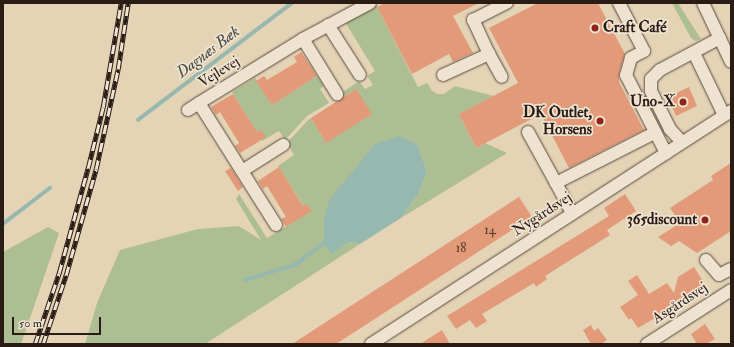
<!DOCTYPE html>
<html>
<head>
<meta charset="utf-8">
<style>
	body { margin:0 }
	#map { position:relative; width:734px; height:347px; overflow:hidden; background:#e5d3b6; font-family:"IM FELL Double Pica",serif }
	div>[style] { position:absolute }
	[style*='--x'] { left:calc(var(--x)*1px); top:calc(var(--y)*1px); width:calc(var(--w)*1px); rotate:calc(var(--a)*1deg) }
	.green>* { inset:0; background:#aebe93 }
	.water>* { inset:0; background:#96b8ae }
	.stream>* { height:3.5px; margin:-1.75px; padding:0 1.75px; transform-origin:1.75px; border-radius:1.75px; background:#96b8ae }
	.building>* { inset:0; background:#e29a78 }
	.roads { filter:drop-shadow(0 0 1px #574a3d) drop-shadow(0 0 1px #574a3d) }
	.minor>* { height:12px; margin:-6px; padding:0 6px; transform-origin:6px; border-radius:6px; background:#eee2d0 }
	.rail>* { height:4.5px; margin-top:-2.25px; transform-origin:0; background:repeating-linear-gradient(90deg,#eee2d0 0 9px,#281c15 0 18px); box-sizing:border-box; border-block:1px solid #281c15 }
	.dots>* { width:11px; height:11px; translate:-50% -50%; box-sizing:border-box; border:2px solid #eee2d0; border-radius:50% }
	span { translate:-50% -50%; white-space:nowrap; text-align:center; line-height:1.15; -webkit-text-stroke:3.5px #eee2d0; paint-order:stroke }
	.number-label { font-size:13px; color:#563c2e }
	.number-label span { -webkit-text-stroke-width:0 }
	.poi-label { font-size:15px; color:#281c15; font-weight:700 }
	.left { translate:0 -50%; text-align:left }
	.right { translate:-100% -50%; text-align:right }
	.street-label { font-size:15px; color:#281c15 }
	.water-label { font-size:16px; color:#494b43; font-style:italic }
	.frame { position:absolute; inset:0; border:4px solid #281c15; pointer-events:none }
	.scale { position:absolute; left:12px; top:317px; width:89px; height:18px; box-sizing:border-box; border:2px solid #281c15; border-top:0; padding-left:5px; font-size:12px; line-height:14px; white-space:nowrap; color:#281c15; -webkit-text-stroke:3px #eee2d0; paint-order:stroke }
</style>
</head>
<body>
<div id="map">
	<div class="green">
		<div style="clip-path:polygon(672px 3px,678px 3px,701px 39px,695px 41px,691px 38px)"></div>
		<div style="clip-path:polygon(376px 5px,418px 87px,427px 83px,432px 91px,438px 94px,444px 94px,455px 86px,494px 96px,459px 114px,476px 148px,485px 143px,507px 153px,401px 218px,419px 193px,427px 171px,417px 144px,348px 242px,360px 244px,205px 344px,85px 344px,97px 303px,120px 250px,198px 229px,239px 226px,261px 240px,236px 199px,239px 194px,267px 238px,308px 213px,278px 166px,294px 155px,287px 143px,308px 120px,311px 118px,326px 143px,356px 89px,342px 98px,340px 94px,359px 81px,365px 89px,373px 85px,367px 76px,375px 71px,345px 22px)"></div>
		<div style="clip-path:polygon(317px 76px,324px 86px,320px 89px,329px 103px,307px 116px,285px 140px,279px 131px,262px 141px,232px 92px,255px 78px,272px 105px)"></div>
		<div style="clip-path:polygon(48px 227px,59px 233px,27px 327px,21px 344px,3px 344px,3px 252px)"></div>
	</div>
	<div class="water">
		<div style="clip-path:polygon(399px 136px,417px 144px,427px 171px,419px 193px,401px 218px,360px 244px,348px 242px,331px 254px,324px 243px,324px 220px,329px 200px,375px 144px)"></div>
	</div>
	<div class="stream">
		<div style="--x:138;--y:120;--w:193;--a:-37.2"></div>
		<div style="--x:3;--y:224;--w:59;--a:-37.5"></div>
		<div style="--x:245;--y:280;--w:52;--a:-16.7"></div>
		<div style="--x:295;--y:265;--w:36;--a:-37"></div>
	</div>
	<div class="building">
		<div style="clip-path:polygon(385px 3px,479px 3px,453px 16px,473px 53px,453px 62px,449px 54px,412px 74px,377px 7px)"></div>
		<div style="clip-path:polygon(538px 3px,598px 3px,625px 54px,619px 73px,619px 82px,644px 130px,569px 168px,541px 114px,476px 148px,459px 114px,518px 83px,489px 28px)"></div>
		<div style="clip-path:polygon(301px 52px,317px 76px,272px 105px,256px 81px,264px 76px,267px 80px,297px 62px,294px 57px)"></div>
		<div style="clip-path:polygon(689px 87px,697px 106px,676px 116px,668px 97px)"></div>
		<div style="clip-path:polygon(356px 89px,372px 114px,326px 143px,311px 118px)"></div>
		<div style="clip-path:polygon(233px 94px,257px 132px,261px 130px,266px 137px,240px 153px,235px 146px,239px 143px,220px 112px,216px 115px,211px 107px)"></div>
		<div style="clip-path:polygon(731px 163px,731px 231px,697px 253px,679px 241px,671px 246px,658px 237px,680px 223px,670px 208px,713px 180px,711px 176px)"></div>
		<div style="clip-path:polygon(279px 167px,303px 206px,307px 204px,312px 211px,286px 227px,281px 219px,286px 217px,267px 186px,263px 189px,258px 181px)"></div>
		<div style="clip-path:polygon(231px 168px,243px 187px,238px 191px,225px 171px)"></div>
		<div style="clip-path:polygon(625px 194px,636px 211px,607px 230px,610px 235px,545px 276px,547px 279px,536px 287px,534px 283px,482px 314px,487px 321px,476px 328px,470px 320px,456px 329px,447px 316px,609px 216px,604px 208px)"></div>
		<div style="clip-path:polygon(519px 197px,532px 217px,367px 324px,336px 344px,292px 344px)"></div>
		<div style="clip-path:polygon(694px 267px,706px 286px,701px 291px,638px 328px,631px 318px,629px 320px,620px 307px,638px 295px,628px 281px,637px 275px,649px 294px,667px 283px,674px 293px,678px 277px)"></div>
		<div style="clip-path:polygon(705px 324px,715px 339px,706px 344px,697px 344px,691px 334px)"></div>
		<div style="clip-path:polygon(591px 325px,594px 331px,598px 328px,607px 340px,601px 344px,591px 344px,583px 330px)"></div>
		<div style="clip-path:polygon(442px 330px,450px 344px,420px 344px)"></div>
	</div>
	<div class="roads">
		<div class="minor">
			<div style="--x:619;--y:3;--w:54;--a:62.5"></div>
			<div style="--x:644;--y:51;--w:15;--a:152"></div>
			<div style="--x:631;--y:58;--w:18;--a:106"></div>
			<div style="--x:626;--y:75;--w:88;--a:62.9"></div>
			<div style="--x:703;--y:3;--w:65;--a:64.6"></div>
			<div style="--x:328;--y:25;--w:59;--a:57.4"></div>
			<div style="--x:303;--y:39;--w:65;--a:58.3"></div>
			<div style="--x:694;--y:53;--w:69;--a:64.2"></div>
			<div style="--x:489;--y:54;--w:26;--a:61"></div>
			<div style="--x:443;--y:75;--w:51;--a:-24.5"></div>
			<div style="--x:489;--y:54;--w:38;--a:-115"></div>
			<div style="--x:473;--y:20;--w:38;--a:-27"></div>
			<div style="--x:188;--y:110;--w:13;--a:-32"></div>
			<div style="--x:528;--y:132;--w:58;--a:61.2"></div>
			<div style="--x:682;--y:142;--w:18;--a:-133"></div>
			<div style="--x:670;--y:129;--w:42;--a:-116.6"></div>
			<div style="--x:651;--y:91;--w:12;--a:-90"></div>
			<div style="--x:651;--y:79;--w:13;--a:-45"></div>
			<div style="--x:660;--y:70;--w:68;--a:-28.1"></div>
			<div style="--x:242;--y:171;--w:49;--a:-32.4"></div>
			<div style="--x:572;--y:213;--w:34;--a:-118"></div>
			<div style="--x:556;--y:183;--w:110;--a:-27"></div>
			<div style="--x:276;--y:225;--w:144;--a:-122.3"></div>
			<div style="--x:199;--y:103;--w:122;--a:-31.6"></div>
			<div style="--x:303;--y:39;--w:76;--a:-28.2"></div>
			<div style="--x:706;--y:260;--w:20;--a:49"></div>
			<div style="--x:719;--y:275;--w:13;--a:-27"></div>
			<div style="--x:371;--y:344;--w:429;--a:-32.9"></div>
			<div style="--x:647;--y:344;--w:100;--a:-32.7"></div>
		</div>
	</div>
	<div class="rail">
		<div style="--x:35;--y:344;--w:75;--a:-71.3"></div>
		<div style="--x:59;--y:273;--w:109;--a:-74.6"></div>
		<div style="--x:88;--y:168;--w:63;--a:-76.2"></div>
		<div style="--x:103;--y:107;--w:106;--a:-80.2"></div>
		<div style="--x:43;--y:344;--w:73;--a:-71.6"></div>
		<div style="--x:66;--y:275;--w:110;--a:-74.2"></div>
		<div style="--x:96;--y:169;--w:102;--a:-77.6"></div>
		<div style="--x:118;--y:69;--w:67;--a:-81.4"></div>
	</div>
	<div class="dots">
		<div style="left:595px;top:28px;background:#8f2418"></div>
		<div style="left:683px;top:102px;background:#8f2418"></div>
		<div style="left:600px;top:121px;background:#8f2418"></div>
		<div style="left:705px;top:220px;background:#8f2418"></div>
	</div>
	<div class="number-label">
		<span style="left:490px;top:230px">14</span>
		<span style="left:461px;top:248px">18</span>
	</div>
	<div class="poi-label">
		<span class="left" style="left:603px;top:28px">Craft Café</span>
		<span class="right" style="left:675px;top:102px">Uno-X</span>
		<span class="right" style="left:592px;top:121px">DK Outlet,<br>Horsens</span>
		<span class="right" style="left:697px;top:220px">365discount</span>
	</div>
	<div class="street-label">
		<span style="left:219px;top:72px;rotate:-32deg">Vejlevej</span>
		<span style="left:542px;top:214px;rotate:-33deg">Nygårdsvej</span>
		<span style="left:680px;top:303px;rotate:-33deg">Asgårdsvej</span>
	</div>
	<div class="water-label">
		<span style="left:208px;top:52px;rotate:-37deg">Dagnæs Bæk</span>
	</div>
	<div class="frame"></div>
	<div class="scale">50 m</div>
</div>
</body>
</html>
